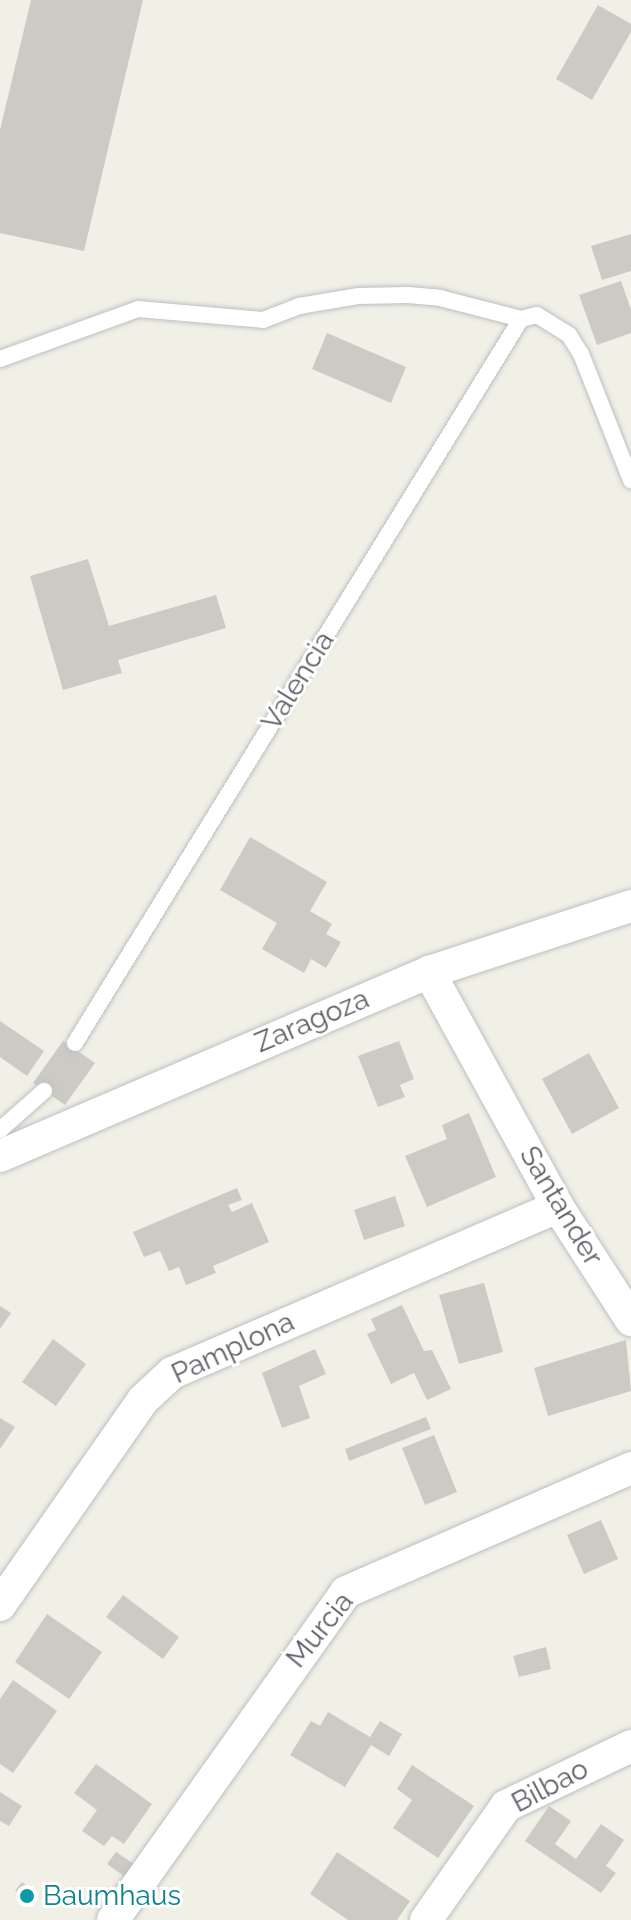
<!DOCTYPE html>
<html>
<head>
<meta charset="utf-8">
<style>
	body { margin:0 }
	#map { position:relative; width:631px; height:1920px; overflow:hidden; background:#f0f0e6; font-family:Raleway,sans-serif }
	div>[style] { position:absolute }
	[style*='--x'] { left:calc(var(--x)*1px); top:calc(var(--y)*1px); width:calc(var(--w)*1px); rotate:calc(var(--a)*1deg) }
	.building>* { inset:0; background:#cccac4 }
	.roads { filter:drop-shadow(0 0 2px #bebec4) drop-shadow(0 0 2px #bebec4) }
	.service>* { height:16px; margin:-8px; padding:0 8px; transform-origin:8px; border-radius:8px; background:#fff }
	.minor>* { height:32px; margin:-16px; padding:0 16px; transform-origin:16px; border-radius:16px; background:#fff }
	.dots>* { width:22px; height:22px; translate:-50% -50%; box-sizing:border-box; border:4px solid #fff; border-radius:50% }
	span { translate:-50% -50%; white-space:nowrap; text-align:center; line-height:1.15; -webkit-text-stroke:6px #fff; paint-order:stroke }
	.street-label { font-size:28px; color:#5e6066 }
	.culture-label { font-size:28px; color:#0d838f }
	.left { translate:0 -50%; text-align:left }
</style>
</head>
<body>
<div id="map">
	<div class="building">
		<div style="clip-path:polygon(31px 0,143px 0,84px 251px,0 233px,0 130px)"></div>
		<div style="clip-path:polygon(598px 5px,631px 24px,631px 32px,592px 100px,556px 79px)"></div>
		<div style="clip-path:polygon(631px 234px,631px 271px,602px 280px,591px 246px)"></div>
		<div style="clip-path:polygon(621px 281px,631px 310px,631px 333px,597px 345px,579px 295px)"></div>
		<div style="clip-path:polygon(327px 333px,406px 367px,391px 403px,312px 369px)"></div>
		<div style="clip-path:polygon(88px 559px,109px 626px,216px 595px,226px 628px,118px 660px,122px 673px,63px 690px,30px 576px)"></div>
		<div style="clip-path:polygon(250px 837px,327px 882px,310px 911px,332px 924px,326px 934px,341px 942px,326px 968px,311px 959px,304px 973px,262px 949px,277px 923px,220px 890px)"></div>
		<div style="clip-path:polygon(0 1021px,44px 1051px,27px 1076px,0 1057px)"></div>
		<div style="clip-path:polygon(63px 1041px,95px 1063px,65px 1105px,33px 1083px)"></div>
		<div style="clip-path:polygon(399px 1041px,414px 1079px,400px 1085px,405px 1097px,378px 1107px,358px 1056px)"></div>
		<div style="clip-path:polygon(589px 1053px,619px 1108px,572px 1134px,542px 1079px)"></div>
		<div style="clip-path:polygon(469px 1113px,496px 1177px,427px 1207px,405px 1156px,447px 1139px,442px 1125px)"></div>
		<div style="clip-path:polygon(237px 1188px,242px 1200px,228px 1205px,232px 1212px,252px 1203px,269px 1242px,213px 1266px,216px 1273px,186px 1285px,179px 1267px,169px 1271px,160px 1251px,144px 1257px,133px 1232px)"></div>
		<div style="clip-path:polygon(395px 1196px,405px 1226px,364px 1240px,354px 1210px)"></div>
		<div style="clip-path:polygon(484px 1283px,503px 1352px,459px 1364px,439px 1295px)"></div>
		<div style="clip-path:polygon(402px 1305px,424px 1351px,432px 1350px,451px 1389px,427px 1400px,414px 1373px,391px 1384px,367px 1334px,376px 1330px,371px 1319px)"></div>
		<div style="clip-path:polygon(0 1306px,11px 1313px,0 1329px)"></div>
		<div style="clip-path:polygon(53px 1339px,86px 1364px,56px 1406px,22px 1382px)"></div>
		<div style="clip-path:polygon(626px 1340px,631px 1391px,548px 1416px,534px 1368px)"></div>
		<div style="clip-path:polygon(315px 1349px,326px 1374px,299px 1386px,310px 1418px,282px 1428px,262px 1373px)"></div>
		<div style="clip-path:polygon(426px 1417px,431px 1429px,349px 1461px,345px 1449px)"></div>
		<div style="clip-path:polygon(0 1418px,15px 1427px,0 1449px)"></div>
		<div style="clip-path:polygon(434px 1435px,457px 1492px,425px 1505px,402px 1448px)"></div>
		<div style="clip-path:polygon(601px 1520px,618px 1559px,584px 1574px,567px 1535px)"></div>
		<div style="clip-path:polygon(123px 1595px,179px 1637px,163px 1659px,106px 1617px)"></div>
		<div style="clip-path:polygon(47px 1614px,102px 1652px,69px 1699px,15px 1662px)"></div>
		<div style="clip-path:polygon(546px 1647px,551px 1669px,519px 1677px,513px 1656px)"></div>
		<div style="clip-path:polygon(13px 1680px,57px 1711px,13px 1773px,0 1764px,0 1699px)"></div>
		<div style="clip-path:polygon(328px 1712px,370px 1737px,380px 1721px,402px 1734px,389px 1756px,371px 1745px,345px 1787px,290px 1755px,311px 1721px,320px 1726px)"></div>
		<div style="clip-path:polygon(96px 1764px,152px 1804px,124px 1844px,112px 1836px,104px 1846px,82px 1831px,97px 1810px,74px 1793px)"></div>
		<div style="clip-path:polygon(412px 1765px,474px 1806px,438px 1858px,393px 1828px,412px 1800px,397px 1789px)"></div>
		<div style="clip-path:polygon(0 1792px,22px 1806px,9px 1826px,0 1821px)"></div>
		<div style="clip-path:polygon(549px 1806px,571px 1821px,555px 1844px,576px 1859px,601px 1824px,624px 1840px,606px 1866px,616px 1873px,601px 1893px,525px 1841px)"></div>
		<div style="clip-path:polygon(116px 1852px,134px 1864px,125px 1877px,107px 1864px)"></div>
		<div style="clip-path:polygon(337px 1852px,410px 1901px,397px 1920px,348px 1920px,310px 1894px)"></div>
		<div style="clip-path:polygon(22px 1882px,35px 1892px,28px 1901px,15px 1891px)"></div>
	</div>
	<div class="roads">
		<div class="service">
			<div style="--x:0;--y:359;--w:147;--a:-19.9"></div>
			<div style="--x:138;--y:309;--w:125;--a:5"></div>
			<div style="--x:263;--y:320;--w:39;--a:-21"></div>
			<div style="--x:299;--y:306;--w:61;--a:-9.5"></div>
			<div style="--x:359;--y:296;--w:49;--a:-1.2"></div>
			<div style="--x:408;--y:295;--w:32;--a:5"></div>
			<div style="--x:440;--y:298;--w:84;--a:14.5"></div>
			<div style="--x:521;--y:319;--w:16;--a:-14"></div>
			<div style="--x:537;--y:315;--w:38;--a:32"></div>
			<div style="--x:569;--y:335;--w:22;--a:58"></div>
			<div style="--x:581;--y:354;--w:136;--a:68.4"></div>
			<div style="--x:75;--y:1043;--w:850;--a:-58.37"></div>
			<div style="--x:0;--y:1130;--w:59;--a:-41.6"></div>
		</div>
		<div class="minor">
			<div style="--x:429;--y:972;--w:268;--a:61.2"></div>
			<div style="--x:558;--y:1207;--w:135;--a:57.1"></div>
			<div style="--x:0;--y:1156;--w:467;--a:-23.2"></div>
			<div style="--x:429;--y:972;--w:213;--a:-18.1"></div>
			<div style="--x:0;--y:1605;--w:250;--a:-55.1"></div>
			<div style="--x:143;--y:1400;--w:40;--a:-43"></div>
			<div style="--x:172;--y:1373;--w:420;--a:-23.3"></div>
			<div style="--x:113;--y:1920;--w:402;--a:-54.6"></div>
			<div style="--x:346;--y:1592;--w:311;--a:-23.5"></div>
			<div style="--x:426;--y:1920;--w:139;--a:-54.9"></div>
			<div style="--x:506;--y:1806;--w:139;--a:-25.6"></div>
		</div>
	</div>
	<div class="dots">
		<div style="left:27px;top:1896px;background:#0f9aa8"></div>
	</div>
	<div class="street-label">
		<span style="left:298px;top:681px;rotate:-58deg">Valencia</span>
		<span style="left:312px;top:1021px;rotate:-23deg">Zaragoza</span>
		<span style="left:561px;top:1206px;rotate:59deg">Santander</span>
		<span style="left:233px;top:1348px;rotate:-25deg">Pamplona</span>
		<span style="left:320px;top:1630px;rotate:-51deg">Murcia</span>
		<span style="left:550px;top:1786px;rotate:-28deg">Bilbao</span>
	</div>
	<div class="culture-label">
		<span class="left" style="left:43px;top:1896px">Baumhaus</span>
	</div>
</div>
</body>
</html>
